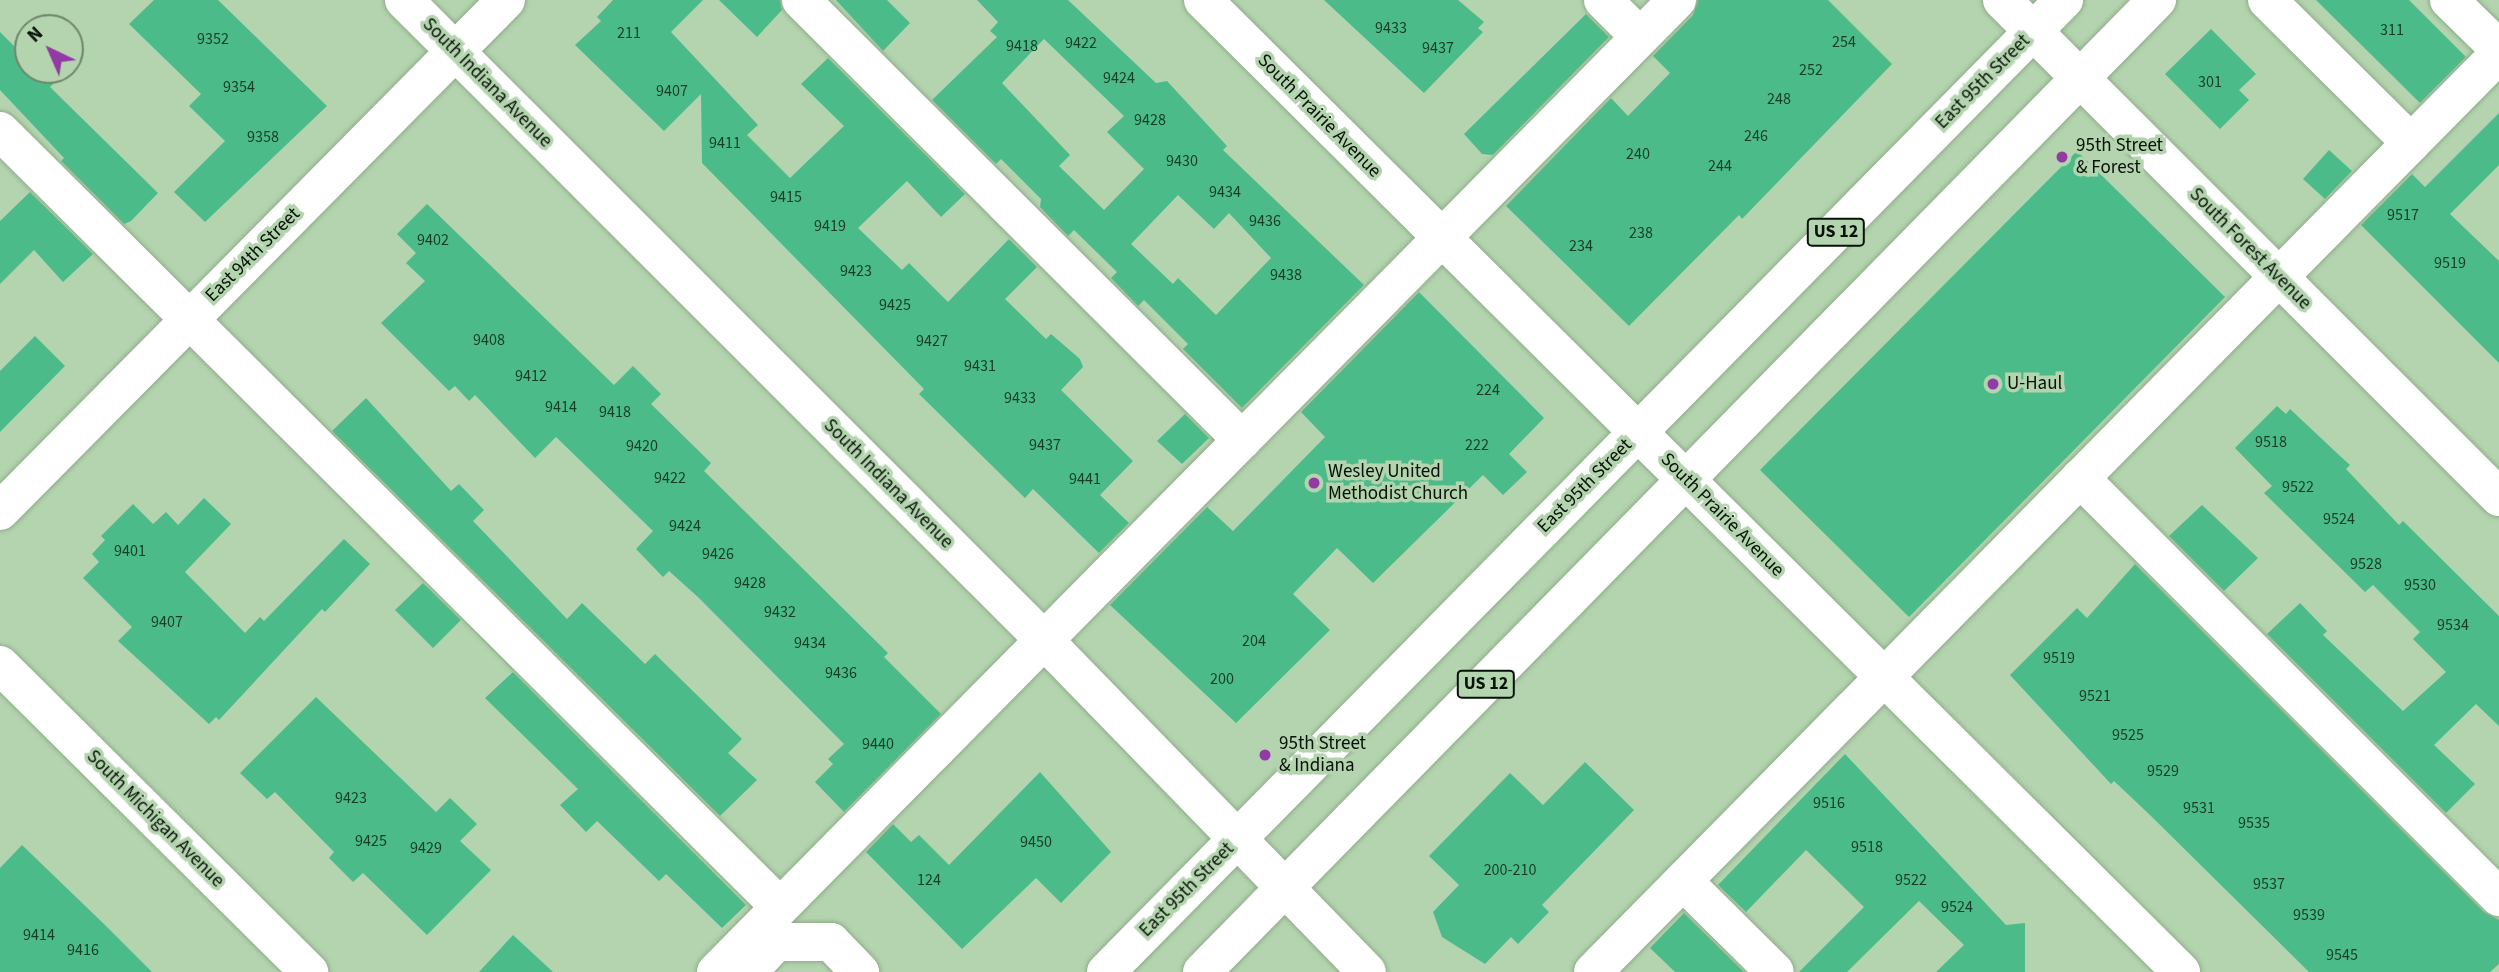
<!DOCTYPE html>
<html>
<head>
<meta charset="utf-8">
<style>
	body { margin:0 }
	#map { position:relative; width:2499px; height:972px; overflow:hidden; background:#b4d4af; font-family:"Source Sans 3",sans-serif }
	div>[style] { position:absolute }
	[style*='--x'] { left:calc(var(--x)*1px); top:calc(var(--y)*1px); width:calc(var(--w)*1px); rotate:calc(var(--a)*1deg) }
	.building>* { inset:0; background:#4bbc89 }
	.roads { filter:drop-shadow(0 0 2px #8eac89) drop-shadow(0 0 2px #8eac89) }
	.minor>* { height:38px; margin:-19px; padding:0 19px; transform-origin:19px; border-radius:19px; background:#fff }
	.major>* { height:38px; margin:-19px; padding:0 19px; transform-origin:19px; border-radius:19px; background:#fff }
	.dots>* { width:19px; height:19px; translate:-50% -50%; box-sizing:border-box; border:4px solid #b4d4af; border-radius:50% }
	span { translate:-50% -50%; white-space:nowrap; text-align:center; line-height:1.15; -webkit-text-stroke:7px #b4d4af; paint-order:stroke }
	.number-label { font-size:16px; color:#183c27 }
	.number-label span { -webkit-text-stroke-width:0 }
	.shield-label span { padding:2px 5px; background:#b4d4af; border:2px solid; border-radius:5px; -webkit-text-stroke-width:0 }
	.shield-label { font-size:18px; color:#071206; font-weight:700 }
	.street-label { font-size:19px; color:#071206 }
	.poi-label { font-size:19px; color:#071206 }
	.left { translate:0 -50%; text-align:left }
	.north { position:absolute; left:14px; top:14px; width:70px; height:70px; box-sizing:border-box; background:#b4d4af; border:2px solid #6f866b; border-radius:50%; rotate:316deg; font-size:19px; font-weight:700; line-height:28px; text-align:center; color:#071206 }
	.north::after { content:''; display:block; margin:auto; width:24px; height:32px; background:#943aa5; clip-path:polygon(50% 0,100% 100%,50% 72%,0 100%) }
</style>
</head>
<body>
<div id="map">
	<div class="building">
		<div style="clip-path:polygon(154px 0,218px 0,327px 106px,205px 222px,174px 192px,225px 141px,189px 106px,201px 94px,129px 24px)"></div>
		<div style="clip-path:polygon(613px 0,703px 0,671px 32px,758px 125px,747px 135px,790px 178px,844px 126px,801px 84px,828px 58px,965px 194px,941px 217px,907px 181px,858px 228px,902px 270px,909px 263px,948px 302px,1009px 239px,1037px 267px,1005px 299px,1046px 339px,1051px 334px,1080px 359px,1083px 367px,1061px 390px,1133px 461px,1100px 495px,1129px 523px,1099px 553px,1033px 489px,1025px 498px,919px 394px,924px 389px,702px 163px,701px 94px,664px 131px,575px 45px,601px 21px,597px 17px)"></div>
		<div style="clip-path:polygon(719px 0,780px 0,782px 10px,757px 37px)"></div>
		<div style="clip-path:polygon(836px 0,887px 0,910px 23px,883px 51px)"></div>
		<div style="clip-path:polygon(evenodd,977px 0,1068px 0,1156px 83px,1167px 81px,1227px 146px,1223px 150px,1364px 285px,1242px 408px,1183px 349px,1188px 344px,1144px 300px,1138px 306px,1111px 278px,1117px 272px,1074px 230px,1068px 236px,1040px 207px,1041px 199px,1001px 159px,996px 164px,932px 100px,997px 37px,990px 31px,998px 22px,977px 0,1044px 39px,1124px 116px,1107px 132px,1144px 169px,1104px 210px,1059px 166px,1070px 155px,1002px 83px,1044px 39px,977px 0,1178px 195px,1214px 229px,1229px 213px,1271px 258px,1216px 315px,1178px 278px,1173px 284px,1131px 244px,1178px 195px)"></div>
		<div style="clip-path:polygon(1324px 0,1458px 0,1484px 22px,1478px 28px,1483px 32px,1424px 93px)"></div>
		<div style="clip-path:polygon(1698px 0,1828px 0,1892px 64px,1742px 219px,1739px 215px,1629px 326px,1506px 206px,1611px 98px,1628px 116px,1670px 73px,1653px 56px,1693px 15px)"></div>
		<div style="clip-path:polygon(2316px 0,2409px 0,2466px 57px,2420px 103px)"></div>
		<div style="clip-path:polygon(1586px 14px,1609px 37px,1493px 155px,1482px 154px,1464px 134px)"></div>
		<div style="clip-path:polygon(2211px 29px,2256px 74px,2239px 90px,2249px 100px,2220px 129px,2165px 74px)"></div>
		<div style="clip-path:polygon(0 32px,22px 54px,28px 48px,28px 70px,67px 70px,50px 87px,158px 193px,131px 221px,124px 224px,61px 161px,64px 158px,0 90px)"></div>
		<div style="clip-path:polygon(2499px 113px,2499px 165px,2450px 214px,2499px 261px,2499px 363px,2361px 225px,2412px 174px,2425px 187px)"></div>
		<div style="clip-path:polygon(2329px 150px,2352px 171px,2325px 199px,2303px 179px)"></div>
		<div style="clip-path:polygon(2077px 151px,2225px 297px,1909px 617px,1760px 470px)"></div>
		<div style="clip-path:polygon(30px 192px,93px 254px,63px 282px,34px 250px,0 284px,0 221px)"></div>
		<div style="clip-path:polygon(427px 204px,614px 385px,633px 366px,661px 394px,651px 404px,711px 463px,704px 471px,888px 653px,884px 657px,941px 714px,844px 812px,815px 782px,833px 764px,828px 759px,844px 744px,699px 598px,669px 571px,663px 577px,636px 549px,653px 531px,556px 437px,535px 458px,475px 395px,469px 401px,455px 386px,449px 391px,381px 323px,425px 281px,406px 263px,416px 253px,397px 234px)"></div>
		<div style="clip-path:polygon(1419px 292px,1544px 418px,1509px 454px,1527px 472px,1503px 495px,1483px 475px,1373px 583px,1337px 548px,1293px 594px,1330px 630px,1236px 723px,1110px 605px,1207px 507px,1233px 531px,1325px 437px,1301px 412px)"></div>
		<div style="clip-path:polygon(35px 336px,65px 366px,0 432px,0 371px)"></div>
		<div style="clip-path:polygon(366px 398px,451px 491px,459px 484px,484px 510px,473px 521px,567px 619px,582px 603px,645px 664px,655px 654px,742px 739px,728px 753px,757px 780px,720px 816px,332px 431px)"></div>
		<div style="clip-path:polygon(2277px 406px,2286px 414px,2290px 409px,2339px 455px,2350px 465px,2346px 469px,2399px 525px,2403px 521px,2499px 616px,2499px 726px,2476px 704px,2434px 745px,2475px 784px,2446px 813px,2267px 634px,2300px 603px,2327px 631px,2323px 635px,2403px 711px,2446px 672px,2413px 639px,2420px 632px,2373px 585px,2365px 592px,2264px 493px,2272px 486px,2235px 448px)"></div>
		<div style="clip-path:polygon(1185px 414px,1209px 438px,1182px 464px,1157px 441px)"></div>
		<div style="clip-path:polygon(204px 498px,231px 524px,185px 572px,245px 633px,260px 617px,264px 621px,344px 539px,370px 564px,325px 612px,322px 609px,219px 720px,216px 717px,209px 724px,118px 641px,132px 627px,83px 578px,99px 562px,92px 554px,105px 540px,101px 536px,133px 504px,153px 524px,166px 512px,178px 525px)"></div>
		<div style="clip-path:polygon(2202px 505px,2258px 558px,2224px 591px,2169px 536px)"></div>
		<div style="clip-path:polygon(2135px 564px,2484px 912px,2499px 920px,2499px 964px,2490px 972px,2309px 972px,2151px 816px,2114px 781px,2111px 784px,2010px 675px,2077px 608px,2087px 618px)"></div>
		<div style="clip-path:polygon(423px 583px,461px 620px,433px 648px,395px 610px)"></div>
		<div style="clip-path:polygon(513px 672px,746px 905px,722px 928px,666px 874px,659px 881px,597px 821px,586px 832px,560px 805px,578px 789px,485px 698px)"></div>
		<div style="clip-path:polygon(316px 697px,436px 812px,450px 798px,477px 824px,460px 841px,491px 870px,427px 935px,363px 873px,353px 882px,329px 858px,334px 852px,275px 792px,267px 799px,240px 773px)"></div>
		<div style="clip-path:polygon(1845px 754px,2006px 925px,2025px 923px,2025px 972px,1936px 972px,1964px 945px,1919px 901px,1847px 972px,1799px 972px,1864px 907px,1806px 850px,1746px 912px,1718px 885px)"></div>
		<div style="clip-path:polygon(1585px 762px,1634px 810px,1542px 905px,1549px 912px,1518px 944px,1511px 937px,1485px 964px,1442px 937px,1433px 912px,1459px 885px,1429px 856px,1510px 773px,1543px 805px)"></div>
		<div style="clip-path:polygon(1040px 772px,1111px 852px,1061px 903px,1036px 878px,962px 949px,866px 852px,893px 824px,911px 842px,919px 835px,949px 865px)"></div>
		<div style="clip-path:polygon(22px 845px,105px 925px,152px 972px,0 972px,0 868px)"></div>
		<div style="clip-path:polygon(1684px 913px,1744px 972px,1675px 972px,1650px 948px)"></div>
		<div style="clip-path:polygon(513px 935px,553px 972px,479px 972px)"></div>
	</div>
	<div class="roads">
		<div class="minor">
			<div style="--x:404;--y:0;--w:905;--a:45"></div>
			<div style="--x:1044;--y:640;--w:463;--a:45.8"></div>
			<div style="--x:801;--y:0;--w:623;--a:44.93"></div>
			<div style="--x:1203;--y:0;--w:1379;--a:44.82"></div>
			<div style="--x:1603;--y:0;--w:52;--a:45"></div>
			<div style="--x:2002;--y:0;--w:703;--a:45"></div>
			<div style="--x:2267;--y:0;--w:203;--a:44.8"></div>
			<div style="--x:2449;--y:0;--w:70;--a:44.4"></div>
			<div style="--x:0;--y:131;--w:1100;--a:44.85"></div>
			<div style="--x:2080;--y:478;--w:593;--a:45"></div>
			<div style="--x:0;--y:511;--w:719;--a:-45.28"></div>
			<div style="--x:0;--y:665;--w:436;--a:44.8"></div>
			<div style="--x:1683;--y:881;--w:129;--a:44.7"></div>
			<div style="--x:716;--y:972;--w:1367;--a:-45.33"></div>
			<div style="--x:748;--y:972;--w:41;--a:-47"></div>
			<div style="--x:776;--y:942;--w:55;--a:0"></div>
			<div style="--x:831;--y:942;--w:42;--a:46"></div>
			<div style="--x:1593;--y:972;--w:1290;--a:-45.38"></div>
		</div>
		<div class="major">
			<div style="--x:1106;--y:972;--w:1365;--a:-45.42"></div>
			<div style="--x:1202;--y:972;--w:1363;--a:-45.51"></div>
		</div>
	</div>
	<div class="dots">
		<div style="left:2062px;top:157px;background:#943aa5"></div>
		<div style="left:1993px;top:384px;background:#943aa5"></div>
		<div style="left:1314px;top:483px;background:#943aa5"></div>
		<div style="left:1265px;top:755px;background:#943aa5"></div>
	</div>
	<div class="number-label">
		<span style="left:1391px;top:28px">9433</span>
		<span style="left:2392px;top:30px">311</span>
		<span style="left:629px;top:33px">211</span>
		<span style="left:213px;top:39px">9352</span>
		<span style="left:1844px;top:42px">254</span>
		<span style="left:1081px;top:43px">9422</span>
		<span style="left:1022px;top:46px">9418</span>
		<span style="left:1438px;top:48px">9437</span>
		<span style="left:1811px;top:70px">252</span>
		<span style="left:1119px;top:78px">9424</span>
		<span style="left:2210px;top:82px">301</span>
		<span style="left:239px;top:87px">9354</span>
		<span style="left:672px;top:91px">9407</span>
		<span style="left:1779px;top:99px">248</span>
		<span style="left:1150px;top:120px">9428</span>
		<span style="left:1756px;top:136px">246</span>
		<span style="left:263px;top:137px">9358</span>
		<span style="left:725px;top:143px">9411</span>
		<span style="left:1638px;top:154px">240</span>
		<span style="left:1182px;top:161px">9430</span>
		<span style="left:1720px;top:166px">244</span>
		<span style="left:1225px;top:192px">9434</span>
		<span style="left:786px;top:197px">9415</span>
		<span style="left:2403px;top:215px">9517</span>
		<span style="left:1265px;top:221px">9436</span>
		<span style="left:830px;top:226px">9419</span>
		<span style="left:1641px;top:233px">238</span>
		<span style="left:433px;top:240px">9402</span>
		<span style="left:1581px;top:246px">234</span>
		<span style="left:2450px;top:263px">9519</span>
		<span style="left:856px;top:271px">9423</span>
		<span style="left:1286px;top:275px">9438</span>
		<span style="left:895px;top:305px">9425</span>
		<span style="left:489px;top:340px">9408</span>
		<span style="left:932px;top:341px">9427</span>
		<span style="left:980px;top:366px">9431</span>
		<span style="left:531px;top:376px">9412</span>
		<span style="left:1488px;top:390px">224</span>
		<span style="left:1020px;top:398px">9433</span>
		<span style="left:561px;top:407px">9414</span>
		<span style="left:615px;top:412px">9418</span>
		<span style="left:2271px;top:442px">9518</span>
		<span style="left:1045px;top:445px">9437</span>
		<span style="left:1477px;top:445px">222</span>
		<span style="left:642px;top:446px">9420</span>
		<span style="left:670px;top:478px">9422</span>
		<span style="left:1085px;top:479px">9441</span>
		<span style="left:2298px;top:487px">9522</span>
		<span style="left:2339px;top:519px">9524</span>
		<span style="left:685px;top:526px">9424</span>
		<span style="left:130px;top:551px">9401</span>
		<span style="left:718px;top:554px">9426</span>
		<span style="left:2366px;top:564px">9528</span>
		<span style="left:750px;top:583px">9428</span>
		<span style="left:2420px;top:585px">9530</span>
		<span style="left:780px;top:612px">9432</span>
		<span style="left:167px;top:622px">9407</span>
		<span style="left:2453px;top:625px">9534</span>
		<span style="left:1254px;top:641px">204</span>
		<span style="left:810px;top:643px">9434</span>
		<span style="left:2059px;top:658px">9519</span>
		<span style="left:841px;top:673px">9436</span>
		<span style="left:1222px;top:679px">200</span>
		<span style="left:2095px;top:696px">9521</span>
		<span style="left:2128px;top:735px">9525</span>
		<span style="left:878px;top:744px">9440</span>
		<span style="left:2163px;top:771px">9529</span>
		<span style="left:351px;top:798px">9423</span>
		<span style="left:1829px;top:803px">9516</span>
		<span style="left:2199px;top:808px">9531</span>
		<span style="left:2254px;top:823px">9535</span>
		<span style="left:371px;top:841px">9425</span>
		<span style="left:1036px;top:842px">9450</span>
		<span style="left:1867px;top:847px">9518</span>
		<span style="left:426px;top:848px">9429</span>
		<span style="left:1510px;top:870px">200-210</span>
		<span style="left:929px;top:880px">124</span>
		<span style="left:1911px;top:880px">9522</span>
		<span style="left:2269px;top:884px">9537</span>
		<span style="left:1957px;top:907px">9524</span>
		<span style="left:2309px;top:915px">9539</span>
		<span style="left:39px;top:935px">9414</span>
		<span style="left:83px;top:950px">9416</span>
		<span style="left:2342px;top:955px">9545</span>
	</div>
	<div class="shield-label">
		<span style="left:1836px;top:232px">US 12</span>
		<span style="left:1486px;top:684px">US 12</span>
	</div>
	<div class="street-label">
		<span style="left:1983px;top:82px;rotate:-45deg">East 95th Street</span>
		<span style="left:487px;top:83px;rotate:45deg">South Indiana Avenue</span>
		<span style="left:1319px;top:116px;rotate:45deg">South Prairie Avenue</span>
		<span style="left:2250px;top:249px;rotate:45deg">South Forest Avenue</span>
		<span style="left:253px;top:255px;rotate:-45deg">East 94th Street</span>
		<span style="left:888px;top:484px;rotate:45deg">South Indiana Avenue</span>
		<span style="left:1585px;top:486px;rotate:-45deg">East 95th Street</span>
		<span style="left:1722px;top:515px;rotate:45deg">South Prairie Avenue</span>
		<span style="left:155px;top:819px;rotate:45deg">South Michigan Avenue</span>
		<span style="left:1187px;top:890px;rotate:-45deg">East 95th Street</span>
	</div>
	<div class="poi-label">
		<span class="left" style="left:2076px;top:157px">95th Street<br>&amp; Forest</span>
		<span class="left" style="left:2007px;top:384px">U-Haul</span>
		<span class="left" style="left:1328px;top:483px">Wesley United<br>Methodist Church</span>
		<span class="left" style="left:1279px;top:755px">95th Street<br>&amp; Indiana</span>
	</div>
	<div class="north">N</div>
</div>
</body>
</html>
